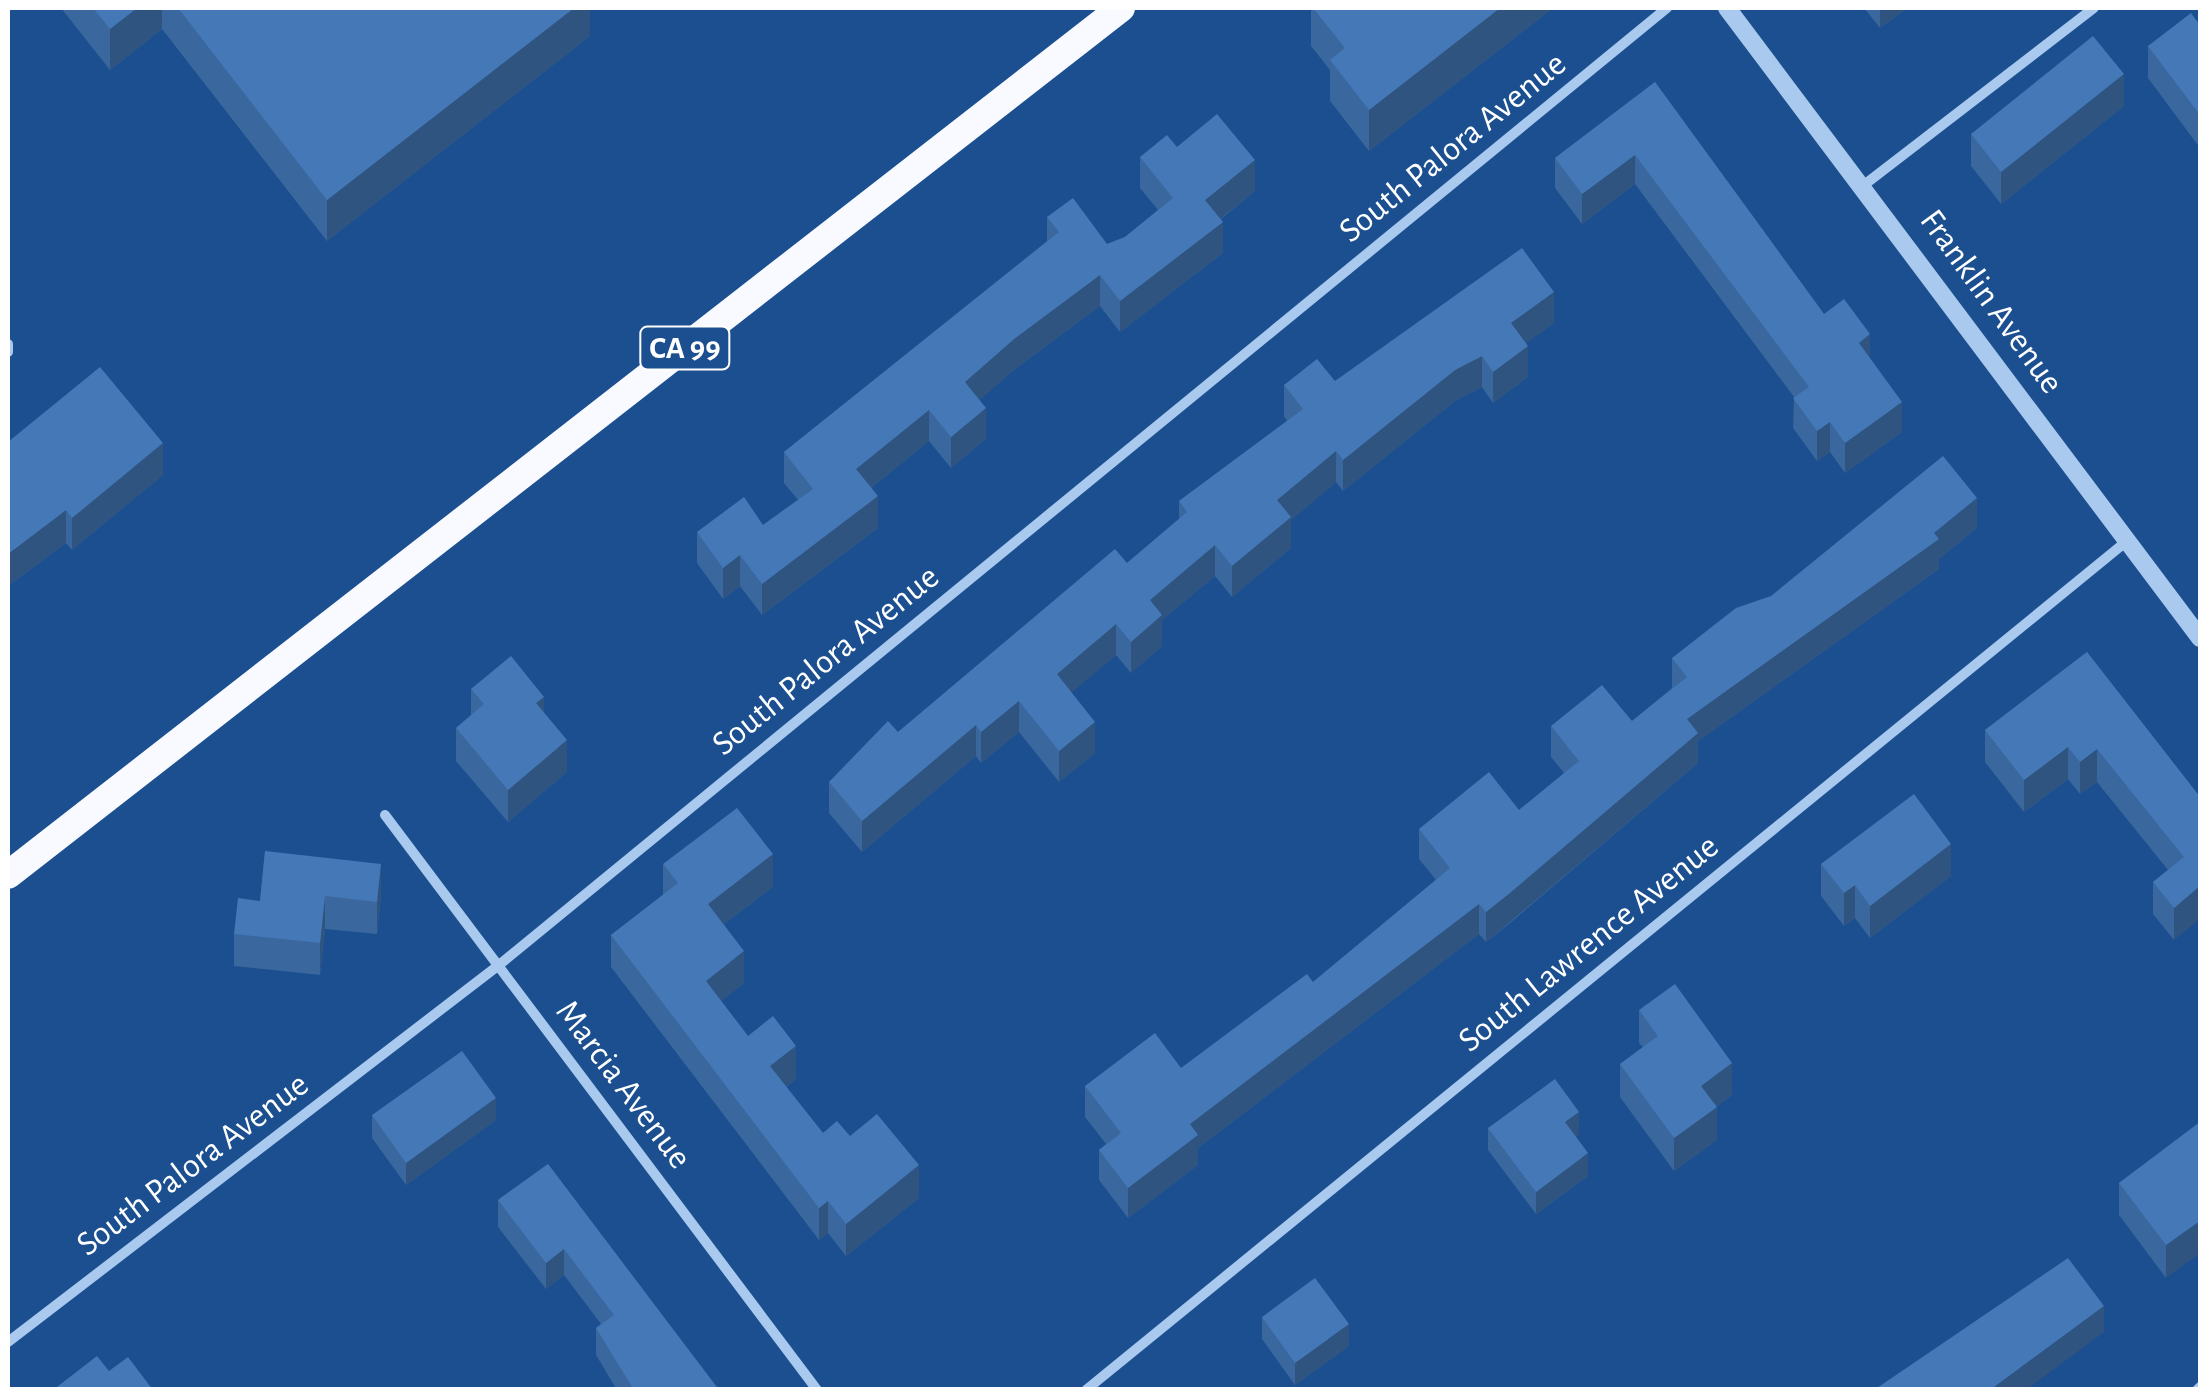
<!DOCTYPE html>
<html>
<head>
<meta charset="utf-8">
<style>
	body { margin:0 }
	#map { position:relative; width:2208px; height:1397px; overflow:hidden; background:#1b4f8f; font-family:"Alegreya Sans",sans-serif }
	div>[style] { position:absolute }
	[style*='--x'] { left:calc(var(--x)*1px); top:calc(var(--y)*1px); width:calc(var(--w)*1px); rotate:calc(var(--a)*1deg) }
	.minor>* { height:10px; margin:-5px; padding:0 5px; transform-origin:5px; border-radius:5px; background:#a9c9ee }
	.tertiary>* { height:18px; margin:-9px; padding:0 9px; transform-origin:9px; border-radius:9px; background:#a9c9ee }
	.trunk>* { height:28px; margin:-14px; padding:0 14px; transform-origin:14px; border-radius:14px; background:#f8faff }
	.wall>* { inset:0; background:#3a679d }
	.shaded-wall>* { inset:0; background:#305480 }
	.building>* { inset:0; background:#4478b7 }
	span { translate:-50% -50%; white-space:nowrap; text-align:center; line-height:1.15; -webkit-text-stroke:10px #1b4f8f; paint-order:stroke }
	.shield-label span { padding:2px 8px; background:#1b4f8f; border:2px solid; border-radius:8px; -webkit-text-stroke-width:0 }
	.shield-label { font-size:32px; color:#fff; font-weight:700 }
	.street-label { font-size:35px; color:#fff }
	.frame { position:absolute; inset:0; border:10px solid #fff; pointer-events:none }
</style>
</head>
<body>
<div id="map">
	<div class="minor">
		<div style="--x:1864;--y:185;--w:290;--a:-37.6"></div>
		<div style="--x:8;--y:344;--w:8;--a:90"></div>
		<div style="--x:385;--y:815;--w:719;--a:53.08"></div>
		<div style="--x:8;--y:1342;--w:619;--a:-37.52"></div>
		<div style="--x:499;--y:965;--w:1510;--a:-39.33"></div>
		<div style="--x:1086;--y:1390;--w:1343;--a:-39.2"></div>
		<div style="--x:2197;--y:1390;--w:4;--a:-45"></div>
	</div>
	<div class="tertiary">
		<div style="--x:1727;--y:8;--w:788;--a:53.1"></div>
	</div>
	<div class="trunk">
		<div style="--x:8;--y:875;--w:1411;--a:-37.92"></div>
	</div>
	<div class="wall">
		<div style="clip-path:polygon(61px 8px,590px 8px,590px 36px,327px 241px,162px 29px,110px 70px)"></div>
		<div style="clip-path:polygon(1311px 8px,1553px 8px,1369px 151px,1330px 101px,1330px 70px,1311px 46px)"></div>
		<div style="clip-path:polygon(1864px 8px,1907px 8px,1880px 28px)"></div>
		<div style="clip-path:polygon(2200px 25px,2200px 148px,2148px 78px,2148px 46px)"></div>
		<div style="clip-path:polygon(1655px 82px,1824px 314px,1870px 359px,1902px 432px,1845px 473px,1830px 452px,1817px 461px,1793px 428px,1794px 397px,1635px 184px,1582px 224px,1555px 188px,1555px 158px)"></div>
		<div style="clip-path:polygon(2124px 106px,2001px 204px,1971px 166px,1971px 134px)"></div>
		<div style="clip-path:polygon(1177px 147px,1255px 191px,1221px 219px,1223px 253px,1120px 332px,1100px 306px,1014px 370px,979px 400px,986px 439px,951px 468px,929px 441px,871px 488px,878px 528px,762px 615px,740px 586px,723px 599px,697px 563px,697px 532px,763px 525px,798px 500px,784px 483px,784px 452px,1047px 241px,1047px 217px,1107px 244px,1125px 237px,1158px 210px,1140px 188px,1140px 157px)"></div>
		<div style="clip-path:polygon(1554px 323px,1526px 343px,1528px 377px,1493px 403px,1482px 387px,1455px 401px,1343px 491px,1336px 482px,1291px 520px,1291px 548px,1232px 597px,1215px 576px,1162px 620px,1162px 646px,1131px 673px,1116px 655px,1071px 692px,1095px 753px,1059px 782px,1019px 732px,981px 763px,976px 756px,862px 852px,829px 813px,829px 782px,898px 732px,1127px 563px,1179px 519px,1179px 501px,1287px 421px,1284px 416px,1284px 385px,1335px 381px)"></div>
		<div style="clip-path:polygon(8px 442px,163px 475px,72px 550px,66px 543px,8px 586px)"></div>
		<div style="clip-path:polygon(1977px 528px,1939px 559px,1939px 569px,1698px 741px,1698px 763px,1510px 923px,1486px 942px,1479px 934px,1198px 1148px,1198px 1165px,1128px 1218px,1099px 1180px,1099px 1150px,1106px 1144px,1085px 1117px,1085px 1086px,1181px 1068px,1313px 982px,1436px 880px,1419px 859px,1419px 829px,1519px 810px,1564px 773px,1551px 757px,1551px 726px,1632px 721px,1672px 688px,1672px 658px)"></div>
		<div style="clip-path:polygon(2087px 652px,2200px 797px,2174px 940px,2153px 914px,2153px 882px,2168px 870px,2097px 782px,2080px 794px,2068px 779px,2024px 812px,1985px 762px,1985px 730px)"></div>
		<div style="clip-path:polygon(471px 689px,544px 713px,567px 772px,508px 822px,456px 761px,456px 728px,471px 715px)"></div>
		<div style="clip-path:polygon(265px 851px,381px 896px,377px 934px,325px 929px,320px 975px,234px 966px,234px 934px,260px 901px)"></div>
		<div style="clip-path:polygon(663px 864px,773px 887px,724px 924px,744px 983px,721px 1001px,748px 1036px,796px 1079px,786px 1087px,823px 1133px,850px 1136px,919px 1198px,846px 1256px,828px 1233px,819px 1240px,611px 967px,611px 935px,663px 895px)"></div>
		<div style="clip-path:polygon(1821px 864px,1951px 876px,1870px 938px,1855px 918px,1844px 926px,1821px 896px)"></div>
		<div style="clip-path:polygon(1639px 1010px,1732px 1095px,1716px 1107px,1717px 1140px,1674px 1171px,1620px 1097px,1620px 1064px,1643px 1047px,1639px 1043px)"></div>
		<div style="clip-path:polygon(372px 1115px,496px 1120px,406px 1185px,372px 1138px)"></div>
		<div style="clip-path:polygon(2200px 1122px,2166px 1278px,2119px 1215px,2119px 1183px)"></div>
		<div style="clip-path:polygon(1488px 1128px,1579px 1134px,1576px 1136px,1588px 1176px,1536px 1214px,1488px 1150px)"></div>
		<div style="clip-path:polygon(548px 1164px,719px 1390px,617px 1390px,596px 1355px,596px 1328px,601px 1324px,564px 1275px,546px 1289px,498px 1227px,498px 1200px)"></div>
		<div style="clip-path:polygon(1262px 1317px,1349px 1346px,1295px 1385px,1262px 1339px)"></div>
	</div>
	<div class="shaded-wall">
		<div style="clip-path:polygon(137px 8px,162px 8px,162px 29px,110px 70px,110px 29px)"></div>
		<div style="clip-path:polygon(574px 8px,590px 8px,590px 36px,327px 241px,327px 200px)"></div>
		<div style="clip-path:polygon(1500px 8px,1553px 8px,1369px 151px,1369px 110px)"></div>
		<div style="clip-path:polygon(1880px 8px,1907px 8px,1880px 28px)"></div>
		<div style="clip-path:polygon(2124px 74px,2124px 106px,2001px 204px,2001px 172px)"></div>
		<div style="clip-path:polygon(1635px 155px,1635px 184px,1582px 224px,1582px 194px)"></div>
		<div style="clip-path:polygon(1255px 160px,1255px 191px,1205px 231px,1205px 200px)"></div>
		<div style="clip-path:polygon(1223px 222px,1223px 253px,1120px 332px,1120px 301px)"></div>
		<div style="clip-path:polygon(1100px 275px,1100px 306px,1014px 370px,965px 413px,965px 382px,1014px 339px)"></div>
		<div style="clip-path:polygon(1554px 292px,1554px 323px,1511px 354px,1511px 323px)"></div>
		<div style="clip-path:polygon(1870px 334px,1870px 364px,1859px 343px)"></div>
		<div style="clip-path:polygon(1528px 346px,1528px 377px,1493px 403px,1493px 372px)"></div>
		<div style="clip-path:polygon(1482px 356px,1482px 387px,1455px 401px,1343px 491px,1343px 460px,1455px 370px)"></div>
		<div style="clip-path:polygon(1902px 402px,1902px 432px,1845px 473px,1845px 443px)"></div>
		<div style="clip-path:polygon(986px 408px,986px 439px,951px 468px,951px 437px)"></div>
		<div style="clip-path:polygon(929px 410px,929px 441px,856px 500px,856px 469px)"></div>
		<div style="clip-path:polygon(1830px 422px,1830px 452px,1817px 461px,1817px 431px)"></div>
		<div style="clip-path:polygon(163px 443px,163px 475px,72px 550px,72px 518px)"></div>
		<div style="clip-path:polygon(1336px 451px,1336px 482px,1291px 520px,1291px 548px,1232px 597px,1232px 566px,1277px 500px)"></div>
		<div style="clip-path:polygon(878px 496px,878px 528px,762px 615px,762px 584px)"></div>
		<div style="clip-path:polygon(1977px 498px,1977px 528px,1939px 559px,1939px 569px,1698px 741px,1698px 763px,1486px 942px,1486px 912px,1687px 719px,1934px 533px)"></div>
		<div style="clip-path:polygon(66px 510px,66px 543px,8px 586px,8px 554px)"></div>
		<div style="clip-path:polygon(1215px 545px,1215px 576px,1162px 620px,1162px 646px,1131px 673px,1131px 642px,1150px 600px)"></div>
		<div style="clip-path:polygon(740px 555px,740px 586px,723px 599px,723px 568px)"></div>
		<div style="clip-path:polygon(1116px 624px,1116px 655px,1057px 705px,1057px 674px)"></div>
		<div style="clip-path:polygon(544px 697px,544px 729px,536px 703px)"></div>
		<div style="clip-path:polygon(1019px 701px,1019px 732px,981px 763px,981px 732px)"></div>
		<div style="clip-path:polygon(1095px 722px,1095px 753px,1059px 782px,1059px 751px)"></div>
		<div style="clip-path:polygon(976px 725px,976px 756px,862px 852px,862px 821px)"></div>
		<div style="clip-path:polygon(567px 740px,567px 772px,508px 822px,508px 790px)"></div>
		<div style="clip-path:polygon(2068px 747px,2068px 779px,2024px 812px,2024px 780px)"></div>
		<div style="clip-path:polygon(2097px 749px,2097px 782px,2080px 794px,2080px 762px)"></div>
		<div style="clip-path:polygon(1951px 844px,1951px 876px,1870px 938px,1870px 906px)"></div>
		<div style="clip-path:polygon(773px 854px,773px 887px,708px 936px,708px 904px)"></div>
		<div style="clip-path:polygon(381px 864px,381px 896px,377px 934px,377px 902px)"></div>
		<div style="clip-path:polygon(1855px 885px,1855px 918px,1844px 926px,1844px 893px)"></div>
		<div style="clip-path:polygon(2200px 886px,2200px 919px,2174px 940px,2174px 908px)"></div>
		<div style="clip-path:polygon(325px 896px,325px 929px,320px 975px,320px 943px)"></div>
		<div style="clip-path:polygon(1479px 904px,1479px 934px,1198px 1148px,1198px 1165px,1128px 1218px,1128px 1188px,1190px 1124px)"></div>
		<div style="clip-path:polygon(744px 951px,744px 983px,706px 1013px,706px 981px)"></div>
		<div style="clip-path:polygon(796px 1046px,796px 1079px,770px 1099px,770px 1066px)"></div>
		<div style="clip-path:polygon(1732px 1063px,1732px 1095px,1701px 1118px,1701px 1086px)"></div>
		<div style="clip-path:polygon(496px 1098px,496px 1120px,406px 1185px,406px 1163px)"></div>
		<div style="clip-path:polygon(1717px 1107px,1717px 1140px,1674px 1171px,1674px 1138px)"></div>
		<div style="clip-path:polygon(1579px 1112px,1579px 1134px,1565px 1144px,1565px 1122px)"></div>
		<div style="clip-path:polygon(1588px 1153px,1588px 1176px,1536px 1214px,1536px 1192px)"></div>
		<div style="clip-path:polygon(919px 1165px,919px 1198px,846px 1256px,846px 1224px)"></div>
		<div style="clip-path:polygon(828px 1201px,828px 1233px,819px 1240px,819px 1208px)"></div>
		<div style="clip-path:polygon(2200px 1221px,2200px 1253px,2166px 1278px,2166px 1245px)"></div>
		<div style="clip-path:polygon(564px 1249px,564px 1275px,546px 1289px,546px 1263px)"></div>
		<div style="clip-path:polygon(2104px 1306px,2104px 1332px,2026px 1390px,1990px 1390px)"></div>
		<div style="clip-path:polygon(1349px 1324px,1349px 1346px,1295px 1385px,1295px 1363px)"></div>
	</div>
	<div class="building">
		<div style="clip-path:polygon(93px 8px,137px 8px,110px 29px)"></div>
		<div style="clip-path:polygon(178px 8px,574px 8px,327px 200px)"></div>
		<div style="clip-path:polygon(1313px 8px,1500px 8px,1369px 110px,1330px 60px,1345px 48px)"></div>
		<div style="clip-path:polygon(2191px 13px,2200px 25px,2200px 115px,2148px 46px)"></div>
		<div style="clip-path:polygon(2093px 36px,2124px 74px,2001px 172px,1971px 134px)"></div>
		<div style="clip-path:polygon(1655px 82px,1824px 314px,1844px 299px,1870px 334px,1859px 343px,1902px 402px,1845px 443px,1830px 422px,1817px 431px,1793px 398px,1809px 387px,1635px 155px,1582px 194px,1555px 158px)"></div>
		<div style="clip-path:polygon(1217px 114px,1255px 160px,1205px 200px,1223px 222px,1120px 301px,1100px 275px,1014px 339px,965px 382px,986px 408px,951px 437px,929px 410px,856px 469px,878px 496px,762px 584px,740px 555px,723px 568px,697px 532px,744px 497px,763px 525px,813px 489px,784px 452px,1059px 232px,1047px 217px,1073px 198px,1107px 244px,1125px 237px,1173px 198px,1140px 157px,1167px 135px,1177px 147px)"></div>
		<div style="clip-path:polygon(1522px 248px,1554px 292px,1511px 323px,1528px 346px,1493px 372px,1482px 356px,1455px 370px,1343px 460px,1336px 451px,1277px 500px,1291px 517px,1232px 566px,1215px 545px,1150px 600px,1162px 615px,1131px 642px,1116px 624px,1057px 674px,1095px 722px,1059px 751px,1019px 701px,981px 732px,976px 725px,862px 821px,829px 782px,888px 721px,898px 732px,1115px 549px,1127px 563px,1187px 512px,1179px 501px,1303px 409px,1284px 385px,1317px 359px,1335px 381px)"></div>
		<div style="clip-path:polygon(100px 367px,163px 443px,72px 518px,66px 510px,8px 554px,8px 442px)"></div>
		<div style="clip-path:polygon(1943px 456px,1977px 498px,1934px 533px,1939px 539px,1687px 719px,1698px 733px,1510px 893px,1486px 912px,1479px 904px,1190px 1124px,1198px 1135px,1128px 1188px,1099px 1150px,1121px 1133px,1085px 1086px,1155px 1033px,1181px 1068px,1307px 974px,1313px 982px,1450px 868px,1419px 829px,1489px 772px,1519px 810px,1579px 761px,1551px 726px,1602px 685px,1632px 721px,1687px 677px,1672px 658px,1736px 608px,1771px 596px)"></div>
		<div style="clip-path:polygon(2087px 652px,2200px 797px,2200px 886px,2174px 908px,2153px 882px,2184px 857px,2097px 749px,2080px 762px,2068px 747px,2024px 780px,1985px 730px)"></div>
		<div style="clip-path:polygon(511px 656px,544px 697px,536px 703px,567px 740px,508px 790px,456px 728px,484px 704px,471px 689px)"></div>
		<div style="clip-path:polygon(1914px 794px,1951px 844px,1870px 906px,1855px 885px,1844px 893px,1821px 864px)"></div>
		<div style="clip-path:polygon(737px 808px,773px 854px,708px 904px,744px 951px,706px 981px,748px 1036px,773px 1016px,796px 1046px,770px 1066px,823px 1133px,837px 1121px,850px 1136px,877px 1114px,919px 1165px,846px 1224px,828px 1201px,819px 1208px,611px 935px,678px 883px,663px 864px)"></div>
		<div style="clip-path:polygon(265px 851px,381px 864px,377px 902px,325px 896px,320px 943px,234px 934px,238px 898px,260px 901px)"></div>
		<div style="clip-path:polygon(1675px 984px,1732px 1063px,1701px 1086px,1717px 1107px,1674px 1138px,1620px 1064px,1658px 1036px,1639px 1010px)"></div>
		<div style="clip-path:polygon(462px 1051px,496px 1098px,406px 1163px,372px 1115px)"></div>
		<div style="clip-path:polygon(1555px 1079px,1579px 1112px,1565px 1122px,1588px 1153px,1536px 1192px,1488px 1128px)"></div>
		<div style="clip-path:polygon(2200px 1122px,2200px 1221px,2166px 1245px,2119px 1183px)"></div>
		<div style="clip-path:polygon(548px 1164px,719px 1390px,634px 1390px,596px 1328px,614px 1315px,564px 1249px,546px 1263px,498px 1200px)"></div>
		<div style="clip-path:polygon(2068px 1258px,2104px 1306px,1990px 1390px,1874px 1390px)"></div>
		<div style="clip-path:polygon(1315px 1278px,1349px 1324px,1295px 1363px,1262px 1317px)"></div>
		<div style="clip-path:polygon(97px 1356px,109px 1371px,128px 1357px,153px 1390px,53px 1390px)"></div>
	</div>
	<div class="shield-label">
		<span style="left:685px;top:348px">CA 99</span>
	</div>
	<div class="street-label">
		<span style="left:1453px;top:148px;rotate:-39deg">South Palora Avenue</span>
		<span style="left:1991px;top:302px;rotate:54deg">Franklin Avenue</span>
		<span style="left:826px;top:661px;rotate:-39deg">South Palora Avenue</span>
		<span style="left:1589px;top:944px;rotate:-39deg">South Lawrence Avenue</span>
		<span style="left:623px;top:1085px;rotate:53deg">Marcia Avenue</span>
		<span style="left:193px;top:1165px;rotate:-37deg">South Palora Avenue</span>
	</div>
	<div class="frame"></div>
</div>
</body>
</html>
